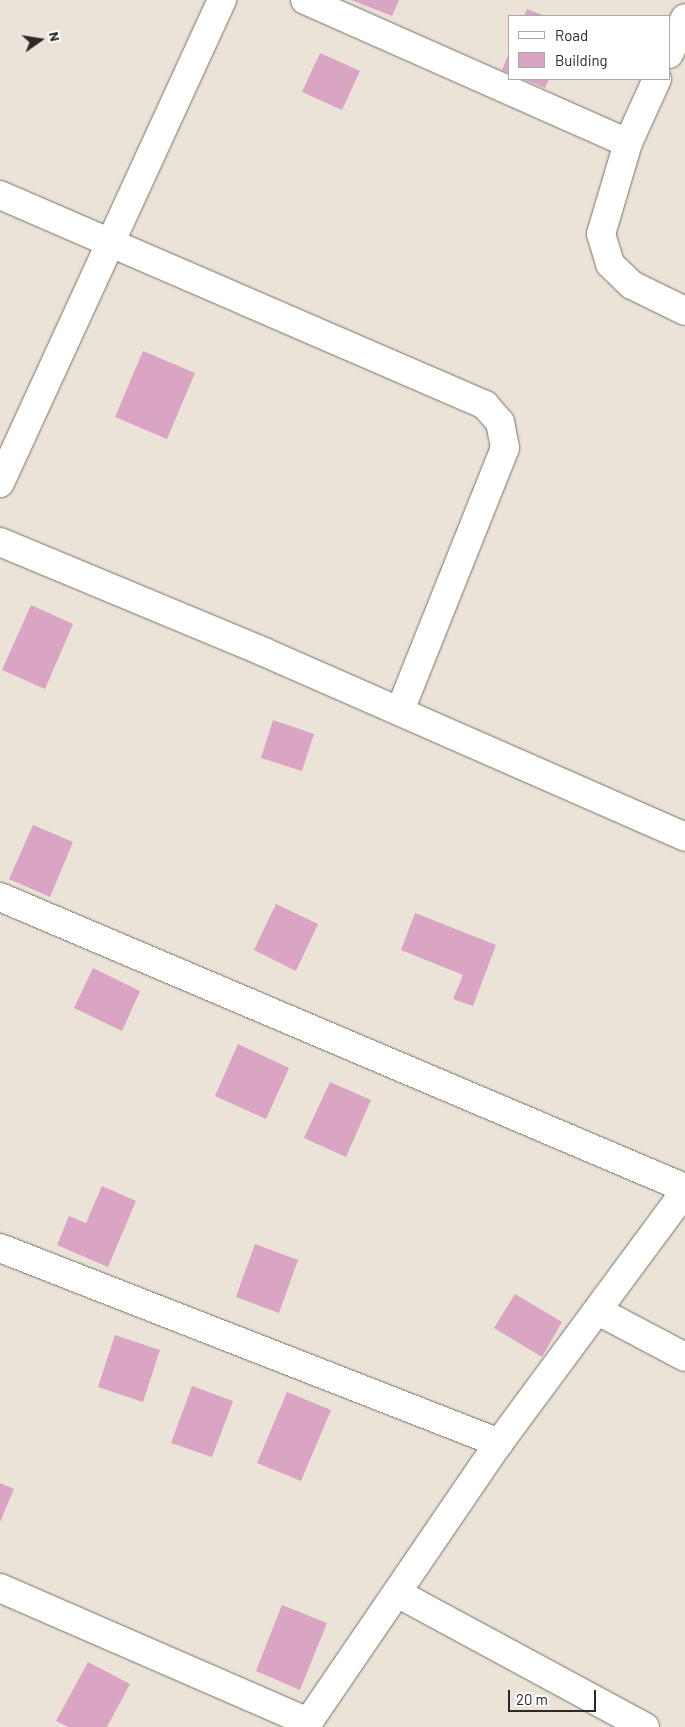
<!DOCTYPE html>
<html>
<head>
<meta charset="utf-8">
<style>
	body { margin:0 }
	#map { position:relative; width:685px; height:1727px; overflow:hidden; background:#ebe3d8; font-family:Barlow,sans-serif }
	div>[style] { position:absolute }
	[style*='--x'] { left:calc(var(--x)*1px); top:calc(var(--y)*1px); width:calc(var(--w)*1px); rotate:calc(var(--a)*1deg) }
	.building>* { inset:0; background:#daa4c3 }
	.roads { filter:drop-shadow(0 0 1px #797168) drop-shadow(0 0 1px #797168) }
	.minor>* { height:28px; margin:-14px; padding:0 14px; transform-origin:14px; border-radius:14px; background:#fff }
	span { translate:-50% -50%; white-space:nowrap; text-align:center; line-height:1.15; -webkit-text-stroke:4px #fff; paint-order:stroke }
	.legend { position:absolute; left:508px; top:15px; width:162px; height:65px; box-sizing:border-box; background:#fff; border:1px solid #aba9a8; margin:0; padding:6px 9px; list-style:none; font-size:15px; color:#2c2925 }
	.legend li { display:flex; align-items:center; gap:10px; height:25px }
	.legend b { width:25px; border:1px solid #aba9a8 }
	.north { position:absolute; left:15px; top:15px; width:50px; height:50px; -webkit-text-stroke:4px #fff; paint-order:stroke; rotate:77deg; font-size:14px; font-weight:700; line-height:20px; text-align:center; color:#2c2925 }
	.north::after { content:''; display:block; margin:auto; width:18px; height:22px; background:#2c2925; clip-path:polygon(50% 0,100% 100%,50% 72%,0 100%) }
	.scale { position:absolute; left:508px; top:1690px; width:88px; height:22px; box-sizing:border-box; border:2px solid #2c2925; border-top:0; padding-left:6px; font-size:15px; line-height:18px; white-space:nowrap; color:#2c2925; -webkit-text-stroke:4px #fff; paint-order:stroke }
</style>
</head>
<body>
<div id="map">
	<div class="building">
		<div style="clip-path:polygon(351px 0,399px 0,392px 16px)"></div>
		<div style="clip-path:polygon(527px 9px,545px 16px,524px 16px)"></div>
		<div style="clip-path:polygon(320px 53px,360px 71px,342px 110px,302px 92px)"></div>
		<div style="clip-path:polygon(509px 53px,509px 73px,502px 70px)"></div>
		<div style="clip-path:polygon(523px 79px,549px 79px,545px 88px)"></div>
		<div style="clip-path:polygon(143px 351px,195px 373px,167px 439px,115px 417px)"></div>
		<div style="clip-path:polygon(31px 605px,73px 624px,45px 689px,2px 670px)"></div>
		<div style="clip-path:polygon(273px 720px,314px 734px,302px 771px,261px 758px)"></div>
		<div style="clip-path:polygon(33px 825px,73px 842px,50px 897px,9px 879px)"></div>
		<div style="clip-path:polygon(276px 904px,318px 924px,296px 971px,254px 950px)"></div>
		<div style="clip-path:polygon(415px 913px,496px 945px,473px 1006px,453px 999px,463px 975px,401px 950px)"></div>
		<div style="clip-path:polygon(93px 968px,140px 991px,122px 1031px,74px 1008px)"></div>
		<div style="clip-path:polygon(238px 1044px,289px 1068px,266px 1119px,215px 1096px)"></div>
		<div style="clip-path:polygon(330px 1082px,371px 1100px,346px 1157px,304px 1138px)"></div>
		<div style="clip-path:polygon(102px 1186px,136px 1201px,108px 1267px,57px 1245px,69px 1216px,86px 1223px)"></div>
		<div style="clip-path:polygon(255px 1244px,298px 1260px,279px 1313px,236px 1297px)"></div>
		<div style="clip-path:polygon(515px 1294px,562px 1322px,542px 1357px,494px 1328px)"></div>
		<div style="clip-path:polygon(115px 1335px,160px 1350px,143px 1402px,98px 1387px)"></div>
		<div style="clip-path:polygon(192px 1386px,233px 1401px,212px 1457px,171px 1443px)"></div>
		<div style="clip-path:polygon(287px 1392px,331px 1410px,301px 1481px,257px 1463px)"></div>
		<div style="clip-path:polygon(0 1483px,14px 1489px,0 1522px)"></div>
		<div style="clip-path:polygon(282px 1605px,327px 1623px,300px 1690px,256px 1671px)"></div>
		<div style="clip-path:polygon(88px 1662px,130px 1684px,107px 1727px,68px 1727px,56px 1721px)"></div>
	</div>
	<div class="roads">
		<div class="minor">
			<div style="--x:305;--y:0;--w:353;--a:23.9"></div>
			<div style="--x:669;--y:54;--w:39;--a:-66"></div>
			<div style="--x:657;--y:79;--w:70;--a:114.4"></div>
			<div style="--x:628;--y:143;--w:95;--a:106.5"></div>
			<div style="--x:601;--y:234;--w:31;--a:73"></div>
			<div style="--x:610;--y:264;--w:30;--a:44"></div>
			<div style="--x:632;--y:285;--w:59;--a:26.1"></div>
			<div style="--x:0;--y:195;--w:529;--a:23.41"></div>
			<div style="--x:485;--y:405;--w:23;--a:49"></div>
			<div style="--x:500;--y:422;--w:26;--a:79"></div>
			<div style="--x:505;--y:448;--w:283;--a:111.8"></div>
			<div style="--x:0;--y:483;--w:532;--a:-65.32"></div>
			<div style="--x:0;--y:542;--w:286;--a:22.6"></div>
			<div style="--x:264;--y:652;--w:460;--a:23.7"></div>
			<div style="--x:0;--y:897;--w:744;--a:23.02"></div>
			<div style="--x:0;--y:1248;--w:536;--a:21.34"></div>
			<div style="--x:598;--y:1311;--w:98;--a:27.9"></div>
			<div style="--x:0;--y:1588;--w:336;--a:23.5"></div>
			<div style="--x:397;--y:1593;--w:282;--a:28.4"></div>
			<div style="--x:305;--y:1727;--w:344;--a:-55.7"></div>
			<div style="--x:499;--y:1443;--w:312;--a:-53.5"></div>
		</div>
	</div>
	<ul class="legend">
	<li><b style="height:6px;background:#fff"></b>Road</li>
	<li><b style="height:14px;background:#daa4c3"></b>Building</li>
	</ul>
	<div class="north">N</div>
	<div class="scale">20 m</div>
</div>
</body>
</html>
